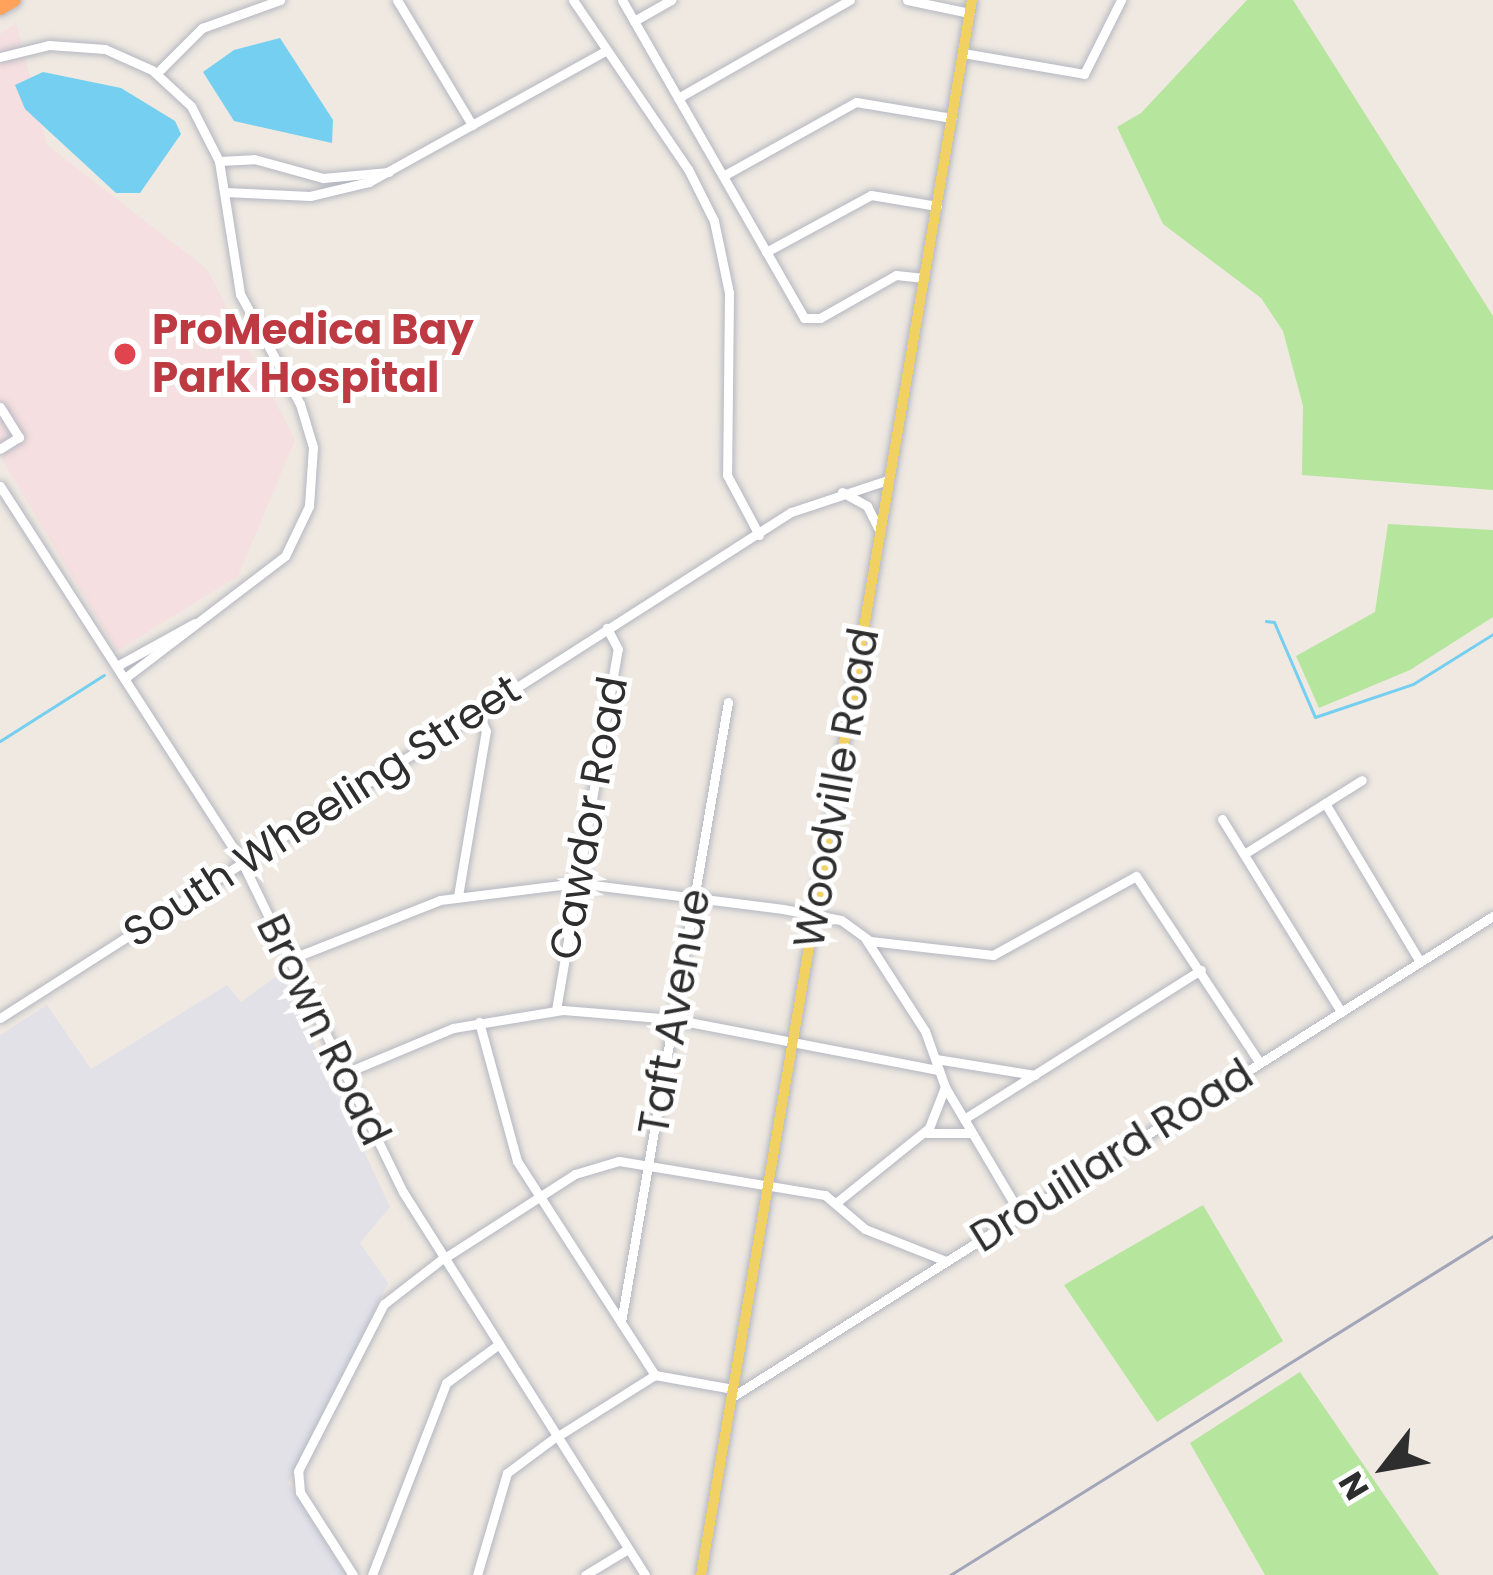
<!DOCTYPE html>
<html>
<head>
<meta charset="utf-8">
<style>
	body { margin:0 }
	#map { position:relative; width:1493px; height:1575px; overflow:hidden; background:#efe9e1; font-family:Poppins,sans-serif }
	div>[style] { position:absolute }
	[style*='--x'] { left:calc(var(--x)*1px); top:calc(var(--y)*1px); width:calc(var(--w)*1px); rotate:calc(var(--a)*1deg) }
	.industrial>* { inset:0; background:#e3e1e8 }
	.medical>* { inset:0; background:#f5dfe0 }
	.green>* { inset:0; background:#b6e59e }
	.water>* { inset:0; background:#75cff0 }
	.stream>* { height:3px; margin:-1.5px; padding:0 1.5px; transform-origin:1.5px; border-radius:1.5px; background:#75cff0 }
	.roads { filter:drop-shadow(0 0 3px #b4b7c1) drop-shadow(0 0 3px #b4b7c1) }
	.minor>* { height:9px; margin:-4.5px; padding:0 4.5px; transform-origin:4.5px; border-radius:4.5px; background:#fff }
	.major>* { height:10px; margin:-5px; padding:0 5px; transform-origin:5px; border-radius:5px; background:#f2d163 }
	.highway>* { height:14px; margin:-7px; padding:0 7px; transform-origin:7px; border-radius:7px; background:#ffa35c }
	.rail>* { height:3px; margin:-1.5px; padding:0 1.5px; transform-origin:1.5px; border-radius:1.5px; background:#a3a6b8 }
	.dots>* { width:33px; height:33px; translate:-50% -50%; box-sizing:border-box; border:6px solid #fff; border-radius:50% }
	span { translate:-50% -50%; white-space:nowrap; text-align:center; line-height:1.15; -webkit-text-stroke:10px #fff; paint-order:stroke }
	.health-label { font-size:42px; color:#be3a42; font-weight:700 }
	.left { translate:0 -50%; text-align:left }
	.street-label { font-size:42px; color:#2e2e2e }
	.north { position:absolute; left:1325px; top:1407px; width:120px; height:120px; -webkit-text-stroke:9px #fff; paint-order:stroke; rotate:239deg; font-size:33px; font-weight:700; line-height:48px; text-align:center; color:#2e2e2e }
	.north::after { content:''; display:block; margin:auto; width:42px; height:54px; background:#2e2e2e; clip-path:polygon(50% 0,100% 100%,50% 72%,0 100%) }
</style>
</head>
<body>
<div id="map">
	<div class="industrial">
		<div style="clip-path:polygon(281px 973px,390px 1207px,360px 1243px,388px 1283px,288px 1483px,346px 1575px,0 1575px,0 1035px,47px 1005px,91px 1069px,227px 985px,241px 1002px)"></div>
	</div>
	<div class="medical">
		<div style="clip-path:polygon(16px 23px,47px 145px,207px 269px,295px 440px,238px 576px,117px 651px,0 456px,0 34px)"></div>
	</div>
	<div class="green">
		<div style="clip-path:polygon(1247px 0,1293px 0,1493px 316px,1493px 490px,1302px 475px,1303px 406px,1283px 331px,1261px 298px,1163px 224px,1117px 127px,1141px 113px)"></div>
		<div style="clip-path:polygon(1388px 524px,1493px 530px,1493px 617px,1410px 670px,1319px 708px,1296px 656px,1375px 612px)"></div>
		<div style="clip-path:polygon(1203px 1205px,1283px 1341px,1157px 1422px,1064px 1285px)"></div>
		<div style="clip-path:polygon(1300px 1372px,1439px 1575px,1265px 1575px,1190px 1443px)"></div>
	</div>
	<div class="water">
		<div style="clip-path:polygon(280px 38px,333px 120px,332px 143px,234px 121px,203px 72px,234px 50px)"></div>
		<div style="clip-path:polygon(43px 72px,121px 88px,175px 121px,181px 134px,140px 193px,116px 193px,25px 109px,15px 85px)"></div>
	</div>
	<div class="stream">
		<div style="--x:1266;--y:621;--w:8;--a:7"></div>
		<div style="--x:1274;--y:622;--w:103;--a:66.7"></div>
		<div style="--x:1315;--y:717;--w:103;--a:-18.6"></div>
		<div style="--x:1413;--y:684;--w:94;--a:-32"></div>
		<div style="--x:0;--y:741;--w:123;--a:-32.4"></div>
	</div>
	<div class="roads">
		<div class="minor">
			<div style="--x:397;--y:0;--w:146;--a:59"></div>
			<div style="--x:573;--y:0;--w:204;--a:55.8"></div>
			<div style="--x:688;--y:169;--w:58;--a:63.4"></div>
			<div style="--x:714;--y:221;--w:74;--a:78.2"></div>
			<div style="--x:729;--y:293;--w:182;--a:90.6"></div>
			<div style="--x:727;--y:475;--w:68;--a:61.9"></div>
			<div style="--x:622;--y:0;--w:366;--a:60.2"></div>
			<div style="--x:804;--y:318;--w:16;--a:0"></div>
			<div style="--x:820;--y:318;--w:87;--a:-29.5"></div>
			<div style="--x:896;--y:275;--w:28;--a:6"></div>
			<div style="--x:907;--y:0;--w:64;--a:11.7"></div>
			<div style="--x:634;--y:21;--w:43;--a:-29.6"></div>
			<div style="--x:963;--y:53;--w:123;--a:9.8"></div>
			<div style="--x:1084;--y:74;--w:83;--a:-63.4"></div>
			<div style="--x:0;--y:57;--w:50;--a:-13.8"></div>
			<div style="--x:49;--y:45;--w:56;--a:4.1"></div>
			<div style="--x:105;--y:49;--w:51;--a:24.1"></div>
			<div style="--x:152;--y:70;--w:53;--a:42.7"></div>
			<div style="--x:191;--y:106;--w:62;--a:63"></div>
			<div style="--x:219;--y:161;--w:135;--a:81"></div>
			<div style="--x:240;--y:294;--w:125;--a:61.4"></div>
			<div style="--x:300;--y:404;--w:45;--a:73.2"></div>
			<div style="--x:313;--y:447;--w:59;--a:93.9"></div>
			<div style="--x:309;--y:506;--w:55;--a:115.6"></div>
			<div style="--x:285;--y:556;--w:201;--a:142.7"></div>
			<div style="--x:157;--y:73;--w:64;--a:-45"></div>
			<div style="--x:202;--y:28;--w:83;--a:-19.7"></div>
			<div style="--x:678;--y:98;--w:198;--a:-29.7"></div>
			<div style="--x:219;--y:161;--w:35;--a:-3"></div>
			<div style="--x:254;--y:159;--w:72;--a:15.4"></div>
			<div style="--x:323;--y:178;--w:66;--a:-5.2"></div>
			<div style="--x:723;--y:176;--w:152;--a:-29.1"></div>
			<div style="--x:856;--y:102;--w:97;--a:9.5"></div>
			<div style="--x:225;--y:192;--w:85;--a:2.7"></div>
			<div style="--x:310;--y:196;--w:61;--a:-13.3"></div>
			<div style="--x:369;--y:182;--w:270;--a:-29"></div>
			<div style="--x:766;--y:252;--w:119;--a:-28.5"></div>
			<div style="--x:871;--y:195;--w:67;--a:9.5"></div>
			<div style="--x:0;--y:407;--w:36;--a:58"></div>
			<div style="--x:19;--y:437;--w:22;--a:148"></div>
			<div style="--x:0;--y:486;--w:447;--a:57.2"></div>
			<div style="--x:242;--y:862;--w:367;--a:64"></div>
			<div style="--x:403;--y:1192;--w:453;--a:57.7"></div>
			<div style="--x:842;--y:492;--w:29;--a:29"></div>
			<div style="--x:867;--y:506;--w:29;--a:63"></div>
			<div style="--x:117;--y:666;--w:89;--a:-28.9"></div>
			<div style="--x:1325;--y:803;--w:185;--a:59.1"></div>
			<div style="--x:1222;--y:819;--w:227;--a:58.3"></div>
			<div style="--x:1244;--y:854;--w:139;--a:-32.1"></div>
			<div style="--x:458;--y:896;--w:167;--a:-80.4"></div>
			<div style="--x:486;--y:731;--w:21;--a:-115"></div>
			<div style="--x:865;--y:938;--w:111;--a:57.2"></div>
			<div style="--x:925;--y:1031;--w:59;--a:70.3"></div>
			<div style="--x:945;--y:1087;--w:149;--a:59.3"></div>
			<div style="--x:288;--y:960;--w:163;--a:-21.5"></div>
			<div style="--x:440;--y:900;--w:138;--a:-7.1"></div>
			<div style="--x:577;--y:883;--w:208;--a:7.2"></div>
			<div style="--x:783;--y:909;--w:59;--a:10.7"></div>
			<div style="--x:841;--y:920;--w:36;--a:36"></div>
			<div style="--x:870;--y:941;--w:124;--a:6.5"></div>
			<div style="--x:993;--y:955;--w:163;--a:-28.9"></div>
			<div style="--x:1136;--y:876;--w:224;--a:56.5"></div>
			<div style="--x:556;--y:1010;--w:366;--a:-80.3"></div>
			<div style="--x:618;--y:649;--w:24;--a:-118"></div>
			<div style="--x:0;--y:1018;--w:939;--a:-32.61"></div>
			<div style="--x:791;--y:512;--w:102;--a:-18.3"></div>
			<div style="--x:479;--y:1022;--w:144;--a:74.7"></div>
			<div style="--x:517;--y:1161;--w:255;--a:57.2"></div>
			<div style="--x:936;--y:1059;--w:100;--a:9.2"></div>
			<div style="--x:343;--y:1074;--w:119;--a:-22.7"></div>
			<div style="--x:453;--y:1028;--w:111;--a:-9.3"></div>
			<div style="--x:563;--y:1010;--w:110;--a:4.7"></div>
			<div style="--x:673;--y:1019;--w:270;--a:10.9"></div>
			<div style="--x:964;--y:1119;--w:280;--a:-32.2"></div>
			<div style="--x:927;--y:1133;--w:43;--a:0"></div>
			<div style="--x:837;--y:1202;--w:118;--a:-38.8"></div>
			<div style="--x:929;--y:1128;--w:44;--a:-68.7"></div>
			<div style="--x:443;--y:1259;--w:157;--a:-32.8"></div>
			<div style="--x:575;--y:1174;--w:46;--a:-16.5"></div>
			<div style="--x:619;--y:1161;--w:209;--a:9.4"></div>
			<div style="--x:825;--y:1195;--w:52;--a:40.4"></div>
			<div style="--x:865;--y:1229;--w:87;--a:21.6"></div>
			<div style="--x:621;--y:1322;--w:629;--a:-80.21"></div>
			<div style="--x:732;--y:1397;--w:900;--a:-32.3"></div>
			<div style="--x:558;--y:1436;--w:115;--a:-32.2"></div>
			<div style="--x:655;--y:1375;--w:79;--a:10.2"></div>
			<div style="--x:353;--y:1575;--w:98;--a:-122.6"></div>
			<div style="--x:300;--y:1492;--w:21;--a:-95"></div>
			<div style="--x:298;--y:1471;--w:188;--a:-62.8"></div>
			<div style="--x:384;--y:1304;--w:75;--a:-37.9"></div>
			<div style="--x:372;--y:1575;--w:206;--a:-68.9"></div>
			<div style="--x:446;--y:1383;--w:66;--a:-36.3"></div>
			<div style="--x:477;--y:1575;--w:106;--a:-73.6"></div>
			<div style="--x:507;--y:1473;--w:64;--a:-36.7"></div>
			<div style="--x:585;--y:1575;--w:50;--a:-31.2"></div>
		</div>
		<div class="major">
			<div style="--x:701;--y:1575;--w:1598;--a:-80.24"></div>
		</div>
		<div class="highway">
			<div style="--x:0;--y:8;--w:16;--a:-30"></div>
		</div>
	</div>
	<div class="rail">
		<div style="--x:950;--y:1575;--w:640;--a:-31.98"></div>
	</div>
	<div class="dots">
		<div style="left:125px;top:354px;background:#e0444e"></div>
	</div>
	<div class="health-label">
		<span class="left" style="left:152px;top:354px">ProMedica Bay<br>Park Hospital</span>
	</div>
	<div class="street-label">
		<span style="left:837px;top:788px;rotate:-80deg">Woodville Road</span>
		<span style="left:322px;top:811px;rotate:-33deg">South Wheeling Street</span>
		<span style="left:589px;top:818px;rotate:-80deg">Cawdor Road</span>
		<span style="left:675px;top:1012px;rotate:-80deg">Taft Avenue</span>
		<span style="left:323px;top:1030px;rotate:64deg">Brown Road</span>
		<span style="left:1112px;top:1156px;rotate:-32deg">Drouillard Road</span>
	</div>
	<div class="north">N</div>
</div>
</body>
</html>
